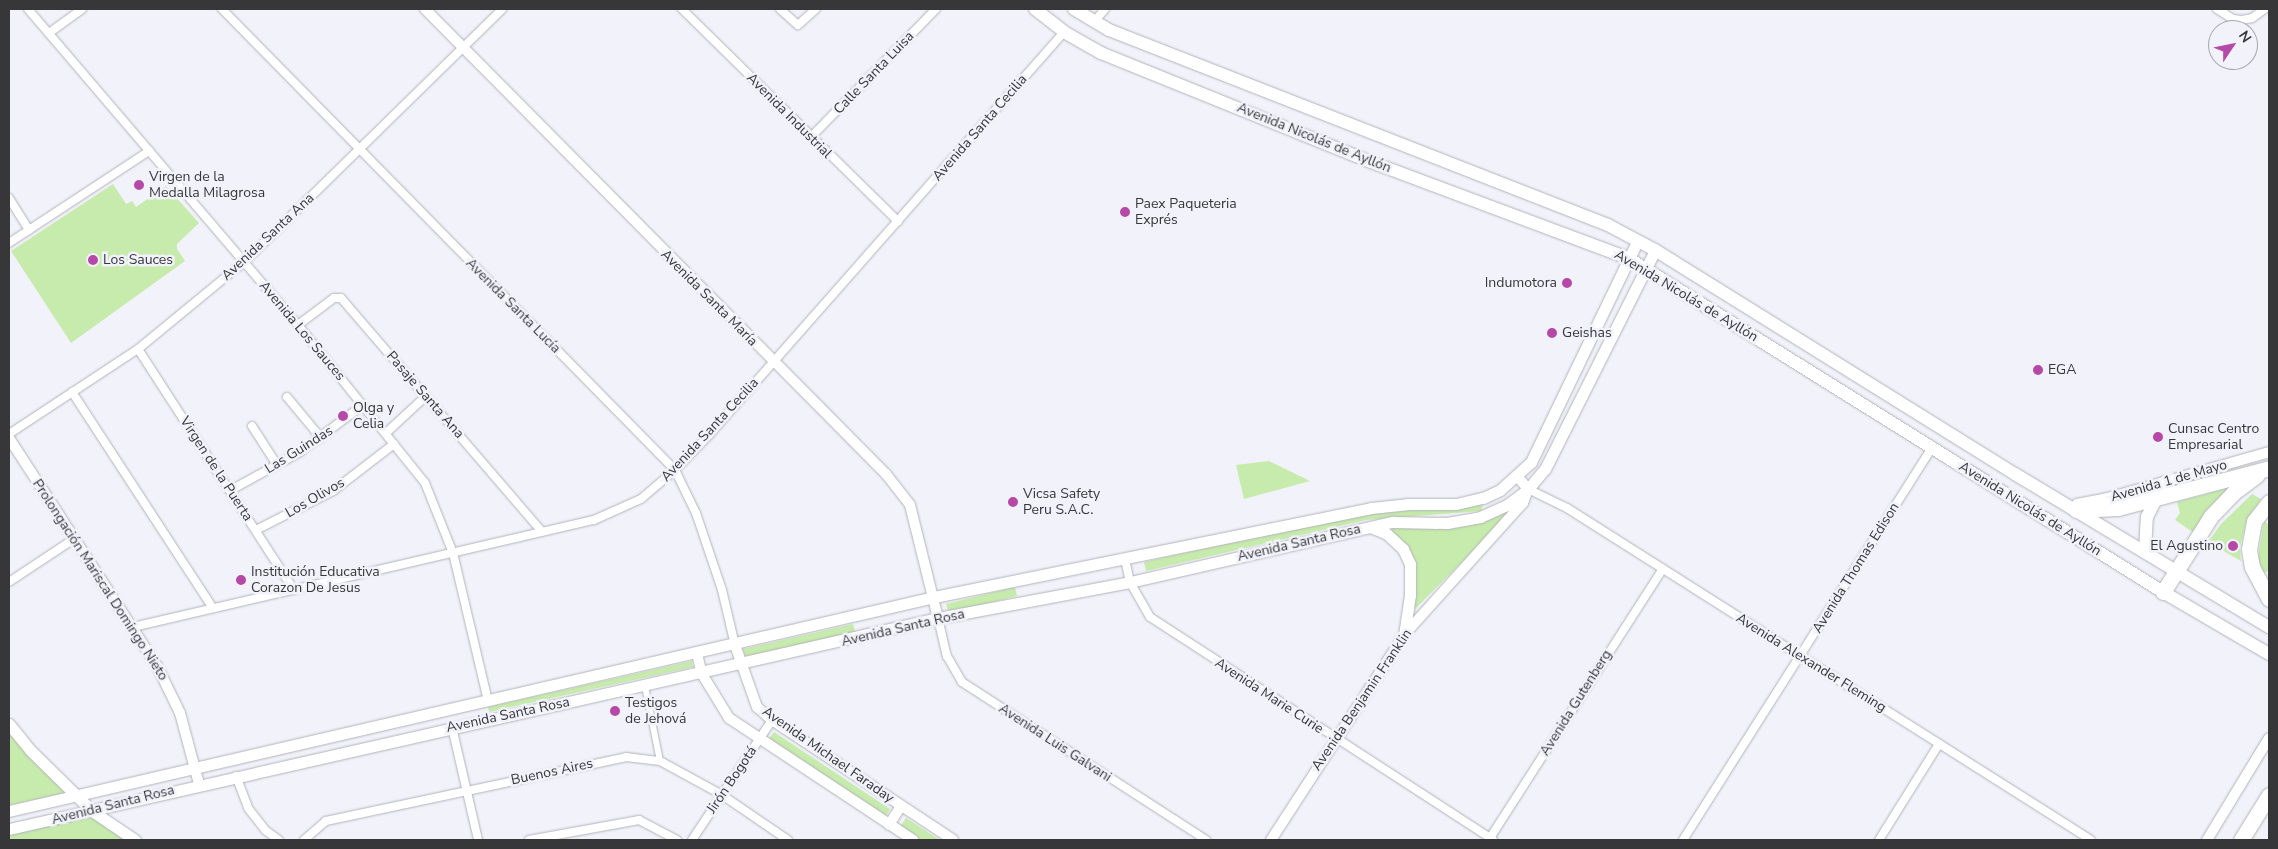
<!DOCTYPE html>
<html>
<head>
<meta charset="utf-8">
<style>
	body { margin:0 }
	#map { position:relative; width:2278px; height:849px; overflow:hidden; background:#f1f2fa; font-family:"Nunito Sans",sans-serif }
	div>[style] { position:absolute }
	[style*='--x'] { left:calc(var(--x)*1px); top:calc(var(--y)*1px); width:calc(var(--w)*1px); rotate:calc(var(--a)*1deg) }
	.green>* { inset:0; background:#c7ebac }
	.roads { filter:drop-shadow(0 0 1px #b2b3ba) drop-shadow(0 0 1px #b2b3ba) }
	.pedestrian>* { height:6px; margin:-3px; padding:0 3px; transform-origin:3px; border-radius:3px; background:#fff }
	.minor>* { height:8px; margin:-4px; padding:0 4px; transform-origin:4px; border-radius:4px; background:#fff }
	.tertiary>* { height:10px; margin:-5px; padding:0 5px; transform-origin:5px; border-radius:5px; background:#fff }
	.secondary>* { height:11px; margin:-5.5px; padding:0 5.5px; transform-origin:5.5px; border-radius:5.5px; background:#fff }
	.primary>* { height:12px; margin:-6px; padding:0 6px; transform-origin:6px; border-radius:6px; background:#fff }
	.motorway>* { height:15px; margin:-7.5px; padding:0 7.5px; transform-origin:7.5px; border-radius:7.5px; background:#fff }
	.dots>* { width:14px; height:14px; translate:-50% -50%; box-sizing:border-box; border:2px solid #f1f2fa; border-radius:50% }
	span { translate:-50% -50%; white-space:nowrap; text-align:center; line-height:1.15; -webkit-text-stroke:5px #f1f2fa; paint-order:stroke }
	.street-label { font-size:14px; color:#37373a }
	.poi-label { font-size:14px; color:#37373a }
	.left { translate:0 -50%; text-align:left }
	.right { translate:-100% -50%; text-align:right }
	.frame { position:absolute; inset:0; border:10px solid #37373a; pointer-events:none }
	.north { position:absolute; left:2208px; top:20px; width:50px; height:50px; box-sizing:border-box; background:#f1f2fa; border:1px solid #a7a7ad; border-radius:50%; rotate:56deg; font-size:14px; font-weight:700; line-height:20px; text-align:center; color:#37373a }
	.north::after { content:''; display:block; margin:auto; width:18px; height:22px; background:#b649a8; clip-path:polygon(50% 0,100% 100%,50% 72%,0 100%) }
</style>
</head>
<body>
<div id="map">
	<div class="green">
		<div style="clip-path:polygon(113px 184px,126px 204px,132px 201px,136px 207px,166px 186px,199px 223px,177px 244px,177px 249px,185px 261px,71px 343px,11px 251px)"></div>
		<div style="clip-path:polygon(1269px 461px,1310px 481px,1244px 499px,1236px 465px)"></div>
		<div style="clip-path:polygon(2232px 487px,2194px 533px,2175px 520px,2180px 513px,2177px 502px)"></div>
		<div style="clip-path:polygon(2252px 494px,2261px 499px,2246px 523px,2240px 547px,2241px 561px,2208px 542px,2221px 524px)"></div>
		<div style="clip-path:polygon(1516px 502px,1503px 521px,1410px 614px,1413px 565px,1374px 527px,1448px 527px)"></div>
		<div style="clip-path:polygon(1483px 504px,1481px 511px,1366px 520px,1146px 571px,1144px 562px,1384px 508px,1452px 510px)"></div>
		<div style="clip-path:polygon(2264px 521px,2269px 525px,2269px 571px,2263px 573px,2258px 556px)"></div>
		<div style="clip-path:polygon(1015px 587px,1017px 596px,949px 613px,946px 604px)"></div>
		<div style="clip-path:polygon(853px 624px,856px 635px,746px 660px,743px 649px)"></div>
		<div style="clip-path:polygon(692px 661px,693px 667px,489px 712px,488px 707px)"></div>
		<div style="clip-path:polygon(774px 732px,890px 809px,885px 817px,768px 740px)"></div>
		<div style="clip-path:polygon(9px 733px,36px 762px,67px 793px,9px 805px)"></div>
		<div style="clip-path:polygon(90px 814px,130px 840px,9px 840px,9px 835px)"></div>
		<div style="clip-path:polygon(906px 818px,940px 840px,920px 840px,900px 827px)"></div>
	</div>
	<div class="roads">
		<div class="pedestrian">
			<div style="--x:645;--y:686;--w:76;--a:78.7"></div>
		</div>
		<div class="minor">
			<div style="--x:28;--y:9;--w:416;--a:49.5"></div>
			<div style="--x:298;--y:325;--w:203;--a:51.2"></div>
			<div style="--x:425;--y:483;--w:75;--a:68.2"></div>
			<div style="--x:453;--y:553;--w:152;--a:76.7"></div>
			<div style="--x:222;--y:9;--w:646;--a:45.5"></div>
			<div style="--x:675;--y:470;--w:48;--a:64"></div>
			<div style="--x:696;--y:513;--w:81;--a:71.3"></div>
			<div style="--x:722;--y:590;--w:57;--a:76.7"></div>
			<div style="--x:682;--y:9;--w:303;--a:44.5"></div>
			<div style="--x:780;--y:9;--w:24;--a:42"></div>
			<div style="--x:798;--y:25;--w:24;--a:-42"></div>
			<div style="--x:2217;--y:9;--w:19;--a:32"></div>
			<div style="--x:2233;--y:19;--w:9;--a:6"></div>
			<div style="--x:2242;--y:20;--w:10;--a:-11"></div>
			<div style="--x:2252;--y:18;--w:16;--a:-35"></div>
			<div style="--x:1094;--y:22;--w:17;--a:-50"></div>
			<div style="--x:49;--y:33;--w:41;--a:-36"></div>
			<div style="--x:811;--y:137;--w:179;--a:-45.7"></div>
			<div style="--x:9;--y:198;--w:38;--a:58"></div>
			<div style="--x:9;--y:243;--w:168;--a:-33.3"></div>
			<div style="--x:298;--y:325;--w:45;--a:-36.9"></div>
			<div style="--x:334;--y:298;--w:7;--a:0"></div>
			<div style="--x:341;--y:298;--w:308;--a:49.3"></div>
			<div style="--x:138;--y:349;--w:287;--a:57.1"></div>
			<div style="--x:72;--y:392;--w:258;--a:56.9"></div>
			<div style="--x:287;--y:397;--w:53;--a:50.3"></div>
			<div style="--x:252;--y:426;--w:46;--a:57.3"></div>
			<div style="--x:386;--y:433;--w:54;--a:-42.8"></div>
			<div style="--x:9;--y:434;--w:154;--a:-33.4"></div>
			<div style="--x:138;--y:349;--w:137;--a:-39.4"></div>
			<div style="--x:244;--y:262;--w:361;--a:-44.4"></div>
			<div style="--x:1528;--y:489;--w:43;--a:26"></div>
			<div style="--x:1567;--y:508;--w:620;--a:32.36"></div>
			<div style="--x:231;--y:490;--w:79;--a:-28.8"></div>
			<div style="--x:300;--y:452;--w:79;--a:-36.7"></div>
			<div style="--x:256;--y:530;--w:86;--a:-26.9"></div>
			<div style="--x:333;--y:491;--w:77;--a:-37.6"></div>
			<div style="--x:1125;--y:559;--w:24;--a:78"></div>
			<div style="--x:1130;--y:582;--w:40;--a:60.3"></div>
			<div style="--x:1150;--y:617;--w:409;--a:33"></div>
			<div style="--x:9;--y:582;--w:78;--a:-33.5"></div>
			<div style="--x:938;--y:618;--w:39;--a:77"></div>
			<div style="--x:947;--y:656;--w:30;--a:60"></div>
			<div style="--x:962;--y:682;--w:291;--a:32.9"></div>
			<div style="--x:133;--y:627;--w:473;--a:-13.1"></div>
			<div style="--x:594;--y:520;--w:51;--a:-24.1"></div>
			<div style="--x:641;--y:499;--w:45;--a:-40.5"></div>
			<div style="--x:675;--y:470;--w:49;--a:-45.8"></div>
			<div style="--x:709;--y:435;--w:537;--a:-48.62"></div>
			<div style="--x:452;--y:727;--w:116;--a:77"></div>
			<div style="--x:236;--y:776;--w:34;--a:69"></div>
			<div style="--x:248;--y:808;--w:28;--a:52"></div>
			<div style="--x:265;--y:830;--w:17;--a:36"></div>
			<div style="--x:1490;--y:838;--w:320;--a:-57.3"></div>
			<div style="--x:304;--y:840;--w:29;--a:-41"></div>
			<div style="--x:326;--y:821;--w:307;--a:-12"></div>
			<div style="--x:626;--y:757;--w:34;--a:7"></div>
			<div style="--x:660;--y:761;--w:71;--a:28.7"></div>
			<div style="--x:722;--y:795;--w:80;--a:34.3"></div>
			<div style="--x:529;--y:840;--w:112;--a:-10.3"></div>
			<div style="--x:639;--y:820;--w:43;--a:27.8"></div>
			<div style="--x:692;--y:840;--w:144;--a:-56.3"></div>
			<div style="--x:1683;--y:840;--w:465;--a:-57.6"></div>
			<div style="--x:1879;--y:840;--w:113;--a:-58"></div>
		</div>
		<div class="tertiary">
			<div style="--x:425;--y:9;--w:655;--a:45.25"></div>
			<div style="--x:886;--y:474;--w:39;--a:52"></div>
			<div style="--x:910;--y:505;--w:116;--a:76.1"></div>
			<div style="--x:9;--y:438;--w:272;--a:57"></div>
			<div style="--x:157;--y:666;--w:52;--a:63.9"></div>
			<div style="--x:180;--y:713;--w:73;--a:75"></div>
			<div style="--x:2077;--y:504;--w:32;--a:-11"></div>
			<div style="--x:2108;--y:498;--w:167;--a:-15.9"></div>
			<div style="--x:735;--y:645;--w:66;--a:70.5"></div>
			<div style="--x:757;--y:707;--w:20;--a:41"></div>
			<div style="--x:772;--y:720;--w:217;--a:33.5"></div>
			<div style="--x:697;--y:654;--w:21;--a:76"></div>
			<div style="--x:702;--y:674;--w:52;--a:58.5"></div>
			<div style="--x:729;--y:718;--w:221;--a:33.5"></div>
			<div style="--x:889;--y:825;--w:22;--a:-58"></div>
			<div style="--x:1271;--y:840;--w:244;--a:-57"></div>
			<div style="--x:1404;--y:635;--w:178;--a:-48"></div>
			<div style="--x:1523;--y:503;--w:15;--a:-70"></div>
			<div style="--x:1528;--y:489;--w:17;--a:-130"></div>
			<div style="--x:2207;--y:840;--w:119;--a:-58.7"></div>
		</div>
		<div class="secondary">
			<div style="--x:1370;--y:527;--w:18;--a:22"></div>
			<div style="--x:1387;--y:534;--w:22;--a:43"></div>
			<div style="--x:1403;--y:549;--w:17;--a:65"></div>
			<div style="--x:1410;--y:564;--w:31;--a:90"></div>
			<div style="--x:1410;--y:595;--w:40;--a:98.5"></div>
			<div style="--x:9;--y:724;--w:33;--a:51"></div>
			<div style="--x:30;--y:750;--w:87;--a:44.5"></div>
			<div style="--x:92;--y:811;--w:52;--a:34"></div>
			<div style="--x:9;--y:811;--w:949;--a:-13.03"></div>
			<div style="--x:934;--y:597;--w:446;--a:-11.5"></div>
			<div style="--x:1371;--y:508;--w:36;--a:-6"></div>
			<div style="--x:1407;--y:504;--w:49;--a:0"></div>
			<div style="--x:1456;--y:504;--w:28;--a:-13"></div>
			<div style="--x:1483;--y:498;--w:19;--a:-25"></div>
			<div style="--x:1500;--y:490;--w:42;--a:-42.1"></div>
			<div style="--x:1531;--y:462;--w:246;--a:-64.3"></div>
			<div style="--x:9;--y:829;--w:953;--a:-12.8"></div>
			<div style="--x:938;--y:618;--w:195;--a:-10.6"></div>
			<div style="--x:1130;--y:582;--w:270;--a:-12.9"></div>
			<div style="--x:1393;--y:522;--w:54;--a:1.1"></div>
			<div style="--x:1447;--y:523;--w:34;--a:-10"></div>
			<div style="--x:1480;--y:517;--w:30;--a:-24"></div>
			<div style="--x:1507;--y:505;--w:26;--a:-37"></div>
			<div style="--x:1528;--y:489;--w:26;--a:-50"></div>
			<div style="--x:1545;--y:469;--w:245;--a:-63.3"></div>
		</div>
		<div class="primary">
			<div style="--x:1035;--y:9;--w:37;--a:38"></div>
			<div style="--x:1064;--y:32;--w:43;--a:29.6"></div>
			<div style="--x:1101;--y:53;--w:291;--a:22"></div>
			<div style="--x:1371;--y:162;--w:274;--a:20.5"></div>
			<div style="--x:1628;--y:258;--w:631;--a:31.98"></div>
			<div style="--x:2163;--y:592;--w:123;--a:30.3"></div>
			<div style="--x:1074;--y:9;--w:41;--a:31"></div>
			<div style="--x:1109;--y:30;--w:536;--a:21.34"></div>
			<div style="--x:1608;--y:225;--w:53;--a:28"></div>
			<div style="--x:1655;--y:250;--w:424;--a:31.9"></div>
			<div style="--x:2015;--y:474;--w:297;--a:31.1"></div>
			<div style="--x:2145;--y:552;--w:35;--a:-87"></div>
			<div style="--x:2147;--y:517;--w:39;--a:-63"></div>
		</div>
		<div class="motorway">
			<div style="--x:2269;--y:502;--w:24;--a:128"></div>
			<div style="--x:2254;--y:521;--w:28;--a:100"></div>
			<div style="--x:2249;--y:549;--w:18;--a:81"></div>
			<div style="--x:2252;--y:567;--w:36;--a:62"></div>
			<div style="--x:2076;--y:510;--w:42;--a:-2.7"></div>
			<div style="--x:2118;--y:508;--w:156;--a:-14.8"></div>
			<div style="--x:2163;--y:592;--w:90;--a:-57.7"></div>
			<div style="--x:2211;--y:516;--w:32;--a:-46"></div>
			<div style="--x:2233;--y:493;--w:30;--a:-37"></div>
			<div style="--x:2241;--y:840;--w:53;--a:-58.1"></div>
		</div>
	</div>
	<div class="dots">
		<div style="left:139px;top:185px;background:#b649a8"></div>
		<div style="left:1125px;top:212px;background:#b649a8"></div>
		<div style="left:93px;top:260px;background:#b649a8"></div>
		<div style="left:1567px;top:283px;background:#b649a8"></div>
		<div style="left:1552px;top:333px;background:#b649a8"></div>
		<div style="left:2038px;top:370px;background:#b649a8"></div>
		<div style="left:343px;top:416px;background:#b649a8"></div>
		<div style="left:2158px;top:437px;background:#b649a8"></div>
		<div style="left:1013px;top:502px;background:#b649a8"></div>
		<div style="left:2233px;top:546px;background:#b649a8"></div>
		<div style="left:241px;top:580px;background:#b649a8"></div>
		<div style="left:615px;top:711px;background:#b649a8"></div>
	</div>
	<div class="street-label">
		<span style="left:874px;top:73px;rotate:-46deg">Calle Santa Luisa</span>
		<span style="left:789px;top:116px;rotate:45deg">Avenida Industrial</span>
		<span style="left:980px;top:128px;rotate:-49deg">Avenida Santa Cecilia</span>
		<span style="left:1314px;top:138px;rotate:22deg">Avenida Nicolás de Ayllón</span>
		<span style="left:268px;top:237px;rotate:-43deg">Avenida Santa Ana</span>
		<span style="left:1686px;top:296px;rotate:31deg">Avenida Nicolás de Ayllón</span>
		<span style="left:709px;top:298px;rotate:45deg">Avenida Santa María</span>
		<span style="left:513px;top:306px;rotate:45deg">Avenida Santa Lucía</span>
		<span style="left:302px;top:331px;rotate:50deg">Avenida Los Sauces</span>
		<span style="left:425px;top:395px;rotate:49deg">Pasaje Santa Ana</span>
		<span style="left:710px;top:430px;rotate:-47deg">Avenida Santa Cecilia</span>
		<span style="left:299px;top:450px;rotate:-32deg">Las Guindas</span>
		<span style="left:216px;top:469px;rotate:57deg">Virgen de la Puerta</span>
		<span style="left:2169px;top:481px;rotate:-16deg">Avenida 1 de Mayo</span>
		<span style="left:315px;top:498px;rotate:-30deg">Los Olivos</span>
		<span style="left:2030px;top:509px;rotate:32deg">Avenida Nicolás de Ayllón</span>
		<span style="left:1299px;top:543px;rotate:-13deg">Avenida Santa Rosa</span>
		<span style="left:1856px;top:568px;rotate:-58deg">Avenida Thomas Edison</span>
		<span style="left:100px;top:580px;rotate:57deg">Prolongación Mariscal Domingo Nieto</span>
		<span style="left:903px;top:628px;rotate:-13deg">Avenida Santa Rosa</span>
		<span style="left:1811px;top:663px;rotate:32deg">Avenida Alexander Fleming</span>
		<span style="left:1269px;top:696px;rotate:33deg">Avenida Marie Curie</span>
		<span style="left:1362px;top:700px;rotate:-56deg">Avenida Benjamin Franklin</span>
		<span style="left:1576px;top:703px;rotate:-58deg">Avenida Gutenberg</span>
		<span style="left:508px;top:715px;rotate:-12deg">Avenida Santa Rosa</span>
		<span style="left:1055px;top:743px;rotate:33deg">Avenida Luis Galvani</span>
		<span style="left:828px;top:755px;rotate:35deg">Avenida Michael Faraday</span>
		<span style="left:552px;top:772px;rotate:-12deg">Buenos Aires</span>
		<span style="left:732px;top:780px;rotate:-56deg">Jirón Bogotá</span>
		<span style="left:113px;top:805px;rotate:-14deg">Avenida Santa Rosa</span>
	</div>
	<div class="poi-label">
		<span class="left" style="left:149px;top:185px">Virgen de la<br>Medalla Milagrosa</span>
		<span class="left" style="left:1135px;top:212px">Paex Paqueteria<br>Exprés</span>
		<span class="left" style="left:103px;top:260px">Los Sauces</span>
		<span class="right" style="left:1557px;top:283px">Indumotora</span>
		<span class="left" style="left:1562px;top:333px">Geishas</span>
		<span class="left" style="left:2048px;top:370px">EGA</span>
		<span class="left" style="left:353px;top:416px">Olga y<br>Celia</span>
		<span class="left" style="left:2168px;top:437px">Cunsac Centro<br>Empresarial</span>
		<span class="left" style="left:1023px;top:502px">Vicsa Safety<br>Peru S.A.C.</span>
		<span class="right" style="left:2223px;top:546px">El Agustino</span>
		<span class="left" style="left:251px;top:580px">Institución Educativa<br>Corazon De Jesus</span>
		<span class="left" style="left:625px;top:711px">Testigos<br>de Jehová</span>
	</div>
	<div class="frame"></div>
	<div class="north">N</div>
</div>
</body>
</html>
